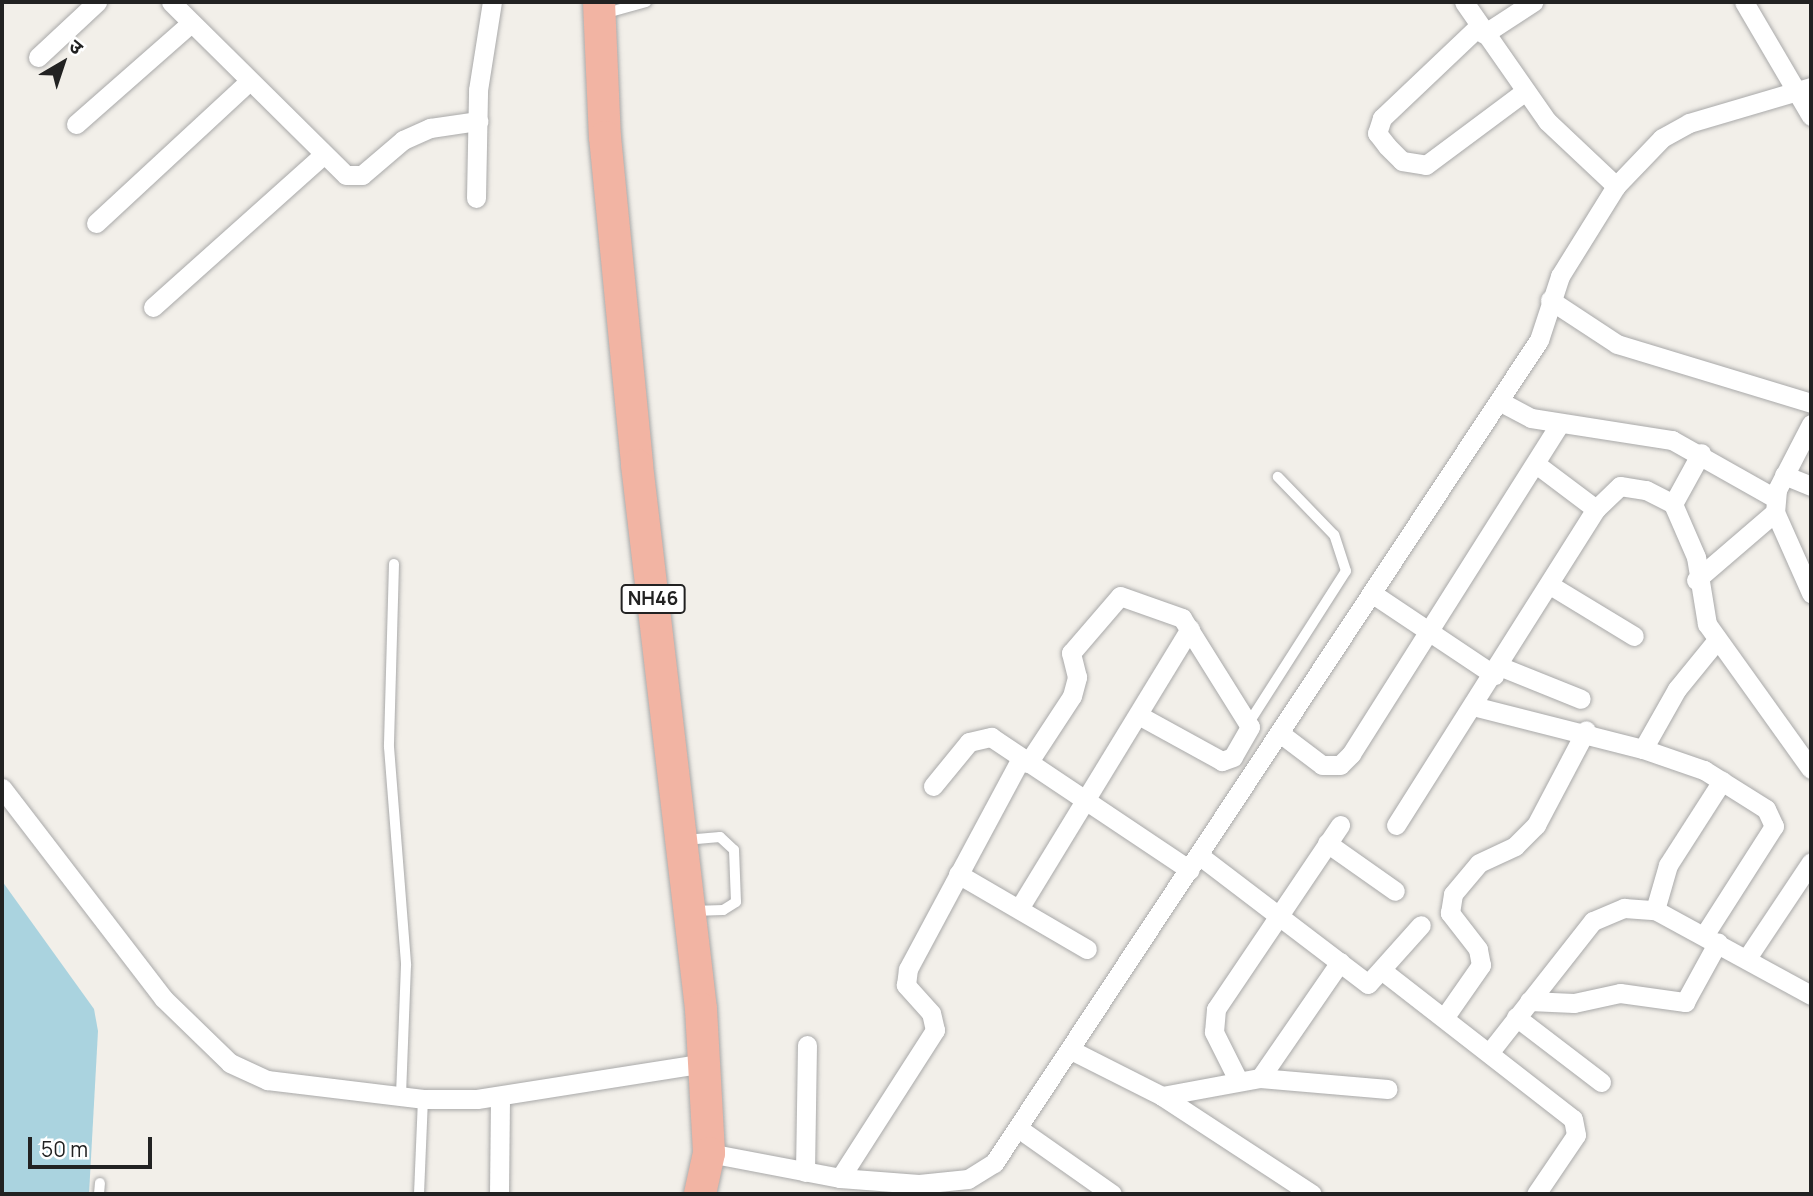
<!DOCTYPE html>
<html>
<head>
<meta charset="utf-8">
<style>
	body { margin:0 }
	#map { position:relative; width:1813px; height:1196px; overflow:hidden; background:#f2efe9; font-family:Manrope,"Noto Sans Devanagari",sans-serif }
	div>[style] { position:absolute }
	[style*='--x'] { left:calc(var(--x)*1px); top:calc(var(--y)*1px); width:calc(var(--w)*1px); rotate:calc(var(--a)*1deg) }
	.water>* { inset:0; background:#aad3df }
	.roads { filter:drop-shadow(0 0 2px #a9a9a9) drop-shadow(0 0 2px #a9a9a9) }
	.service>* { height:10px; margin:-5px; padding:0 5px; transform-origin:5px; border-radius:5px; background:#fff }
	.minor>* { height:19px; margin:-9.5px; padding:0 9.5px; transform-origin:9.5px; border-radius:9.5px; background:#fff }
	.trunk>* { height:32px; margin:-16px; padding:0 16px; transform-origin:16px; border-radius:16px; background:#f2b4a3 }
	span { translate:-50% -50%; white-space:nowrap; text-align:center; line-height:1.15; -webkit-text-stroke:5px #fff; paint-order:stroke }
	.shield-label span { padding:2px 5px; background:#fff; border:2px solid; border-radius:5px; -webkit-text-stroke-width:0 }
	.shield-label { font-size:19px; color:#222; font-weight:700 }
	.frame { position:absolute; inset:0; border:4px solid #222; pointer-events:none }
	.north { position:absolute; left:28px; top:28px; width:70px; height:70px; -webkit-text-stroke:5px #fff; paint-order:stroke; rotate:39deg; font-size:19px; font-weight:700; line-height:28px; text-align:center; color:#222 }
	.north::after { content:''; display:block; margin:auto; width:24px; height:32px; background:#222; clip-path:polygon(50% 0,100% 100%,50% 72%,0 100%) }
	.scale { position:absolute; left:28px; top:1137px; width:124px; height:32px; box-sizing:border-box; border:4px solid #222; border-top:0; padding-left:9px; font-size:21px; line-height:24px; white-space:nowrap; color:#222; -webkit-text-stroke:5px #fff; paint-order:stroke }
</style>
</head>
<body>
<div id="map">
	<div class="water">
		<div style="clip-path:polygon(2px 881px,94px 1009px,98px 1031px,89px 1194px,2px 1194px)"></div>
	</div>
	<div class="roads">
		<div class="service">
			<div style="--x:603;--y:14;--w:45;--a:-15.6"></div>
			<div style="--x:394;--y:564;--w:183;--a:91.6"></div>
			<div style="--x:389;--y:747;--w:219;--a:85.5"></div>
			<div style="--x:406;--y:965;--w:131;--a:92.2"></div>
			<div style="--x:1250;--y:721;--w:178;--a:-57.4"></div>
			<div style="--x:1346;--y:571;--w:38;--a:-108"></div>
			<div style="--x:1334;--y:535;--w:81;--a:-134"></div>
			<div style="--x:685;--y:840;--w:35;--a:-5"></div>
			<div style="--x:720;--y:837;--w:19;--a:43"></div>
			<div style="--x:734;--y:850;--w:52;--a:87.8"></div>
			<div style="--x:736;--y:902;--w:15;--a:148"></div>
			<div style="--x:723;--y:910;--w:30;--a:178"></div>
			<div style="--x:99;--y:1194;--w:11;--a:-85"></div>
			<div style="--x:419;--y:1194;--w:95;--a:-87.6"></div>
		</div>
		<div class="minor">
			<div style="--x:171;--y:2;--w:246;--a:44.7"></div>
			<div style="--x:346;--y:175;--w:16;--a:0"></div>
			<div style="--x:362;--y:175;--w:54;--a:-40.5"></div>
			<div style="--x:403;--y:140;--w:30;--a:-24"></div>
			<div style="--x:430;--y:128;--w:49;--a:-8.3"></div>
			<div style="--x:1464;--y:2;--w:145;--a:55.1"></div>
			<div style="--x:1547;--y:121;--w:95;--a:43.3"></div>
			<div style="--x:1744;--y:2;--w:132;--a:59.6"></div>
			<div style="--x:1479;--y:26;--w:134;--a:136.5"></div>
			<div style="--x:1382;--y:118;--w:16;--a:108"></div>
			<div style="--x:1377;--y:133;--w:16;--a:52"></div>
			<div style="--x:1387;--y:146;--w:21;--a:45"></div>
			<div style="--x:1402;--y:161;--w:24;--a:9"></div>
			<div style="--x:1426;--y:165;--w:122;--a:-36.7"></div>
			<div style="--x:1484;--y:34;--w:59;--a:-33.1"></div>
			<div style="--x:38;--y:57;--w:81;--a:-43"></div>
			<div style="--x:76;--y:124;--w:152;--a:-41.3"></div>
			<div style="--x:476;--y:198;--w:108;--a:-88.9"></div>
			<div style="--x:478;--y:90;--w:89;--a:-81"></div>
			<div style="--x:96;--y:223;--w:207;--a:-42.8"></div>
			<div style="--x:1550;--y:300;--w:80;--a:33.3"></div>
			<div style="--x:1617;--y:344;--w:203;--a:16.9"></div>
			<div style="--x:153;--y:307;--w:228;--a:-41.8"></div>
			<div style="--x:1499;--y:401;--w:36;--a:28"></div>
			<div style="--x:1531;--y:418;--w:143;--a:8.9"></div>
			<div style="--x:1672;--y:440;--w:118;--a:29.4"></div>
			<div style="--x:1811;--y:424;--w:74;--a:117.3"></div>
			<div style="--x:1777;--y:490;--w:22;--a:95"></div>
			<div style="--x:1775;--y:512;--w:89;--a:66"></div>
			<div style="--x:1536;--y:464;--w:75;--a:36.9"></div>
			<div style="--x:1784;--y:475;--w:29;--a:22"></div>
			<div style="--x:1673;--y:504;--w:58;--a:-61.2"></div>
			<div style="--x:1696;--y:580;--w:104;--a:-40.7"></div>
			<div style="--x:1550;--y:585;--w:98;--a:31.3"></div>
			<div style="--x:1373;--y:594;--w:146;--a:33.8"></div>
			<div style="--x:1499;--y:666;--w:88;--a:21.9"></div>
			<div style="--x:1473;--y:706;--w:175;--a:14.2"></div>
			<div style="--x:1643;--y:749;--w:65;--a:19"></div>
			<div style="--x:1704;--y:770;--w:73;--a:32.2"></div>
			<div style="--x:1766;--y:809;--w:19;--a:65"></div>
			<div style="--x:1774;--y:826;--w:128;--a:122.6"></div>
			<div style="--x:1281;--y:734;--w:51;--a:37.1"></div>
			<div style="--x:1322;--y:765;--w:18;--a:0"></div>
			<div style="--x:1340;--y:765;--w:16;--a:-45"></div>
			<div style="--x:1351;--y:754;--w:391;--a:-57.7"></div>
			<div style="--x:1643;--y:749;--w:69;--a:-60.5"></div>
			<div style="--x:1677;--y:689;--w:62;--a:-50.9"></div>
			<div style="--x:1028;--y:763;--w:80;--a:-56.7"></div>
			<div style="--x:1072;--y:696;--w:20;--a:-75"></div>
			<div style="--x:1077;--y:677;--w:25;--a:-104"></div>
			<div style="--x:1071;--y:653;--w:75;--a:-49.3"></div>
			<div style="--x:1120;--y:596;--w:66;--a:19.5"></div>
			<div style="--x:1182;--y:618;--w:128;--a:58"></div>
			<div style="--x:1250;--y:727;--w:34;--a:120"></div>
			<div style="--x:1233;--y:757;--w:12;--a:160"></div>
			<div style="--x:1222;--y:761;--w:94;--a:-151.2"></div>
			<div style="--x:933;--y:786;--w:57;--a:-50.7"></div>
			<div style="--x:969;--y:742;--w:23;--a:-13"></div>
			<div style="--x:991;--y:737;--w:239;--a:33.8"></div>
			<div style="--x:2;--y:788;--w:265;--a:52.5"></div>
			<div style="--x:163;--y:998;--w:93;--a:44.1"></div>
			<div style="--x:230;--y:1063;--w:41;--a:24.7"></div>
			<div style="--x:267;--y:1080;--w:157;--a:6.9"></div>
			<div style="--x:423;--y:1099;--w:54;--a:0"></div>
			<div style="--x:477;--y:1099;--w:230;--a:-9"></div>
			<div style="--x:1396;--y:825;--w:374;--a:-57.7"></div>
			<div style="--x:1596;--y:509;--w:33;--a:-44"></div>
			<div style="--x:1620;--y:486;--w:26;--a:9"></div>
			<div style="--x:1646;--y:490;--w:30;--a:27"></div>
			<div style="--x:1673;--y:504;--w:58;--a:66.5"></div>
			<div style="--x:1696;--y:557;--w:68;--a:80.7"></div>
			<div style="--x:1707;--y:624;--w:178;--a:54.4"></div>
			<div style="--x:1327;--y:843;--w:83;--a:35.2"></div>
			<div style="--x:1200;--y:856;--w:211;--a:37.3"></div>
			<div style="--x:1368;--y:984;--w:79;--a:-48.1"></div>
			<div style="--x:958;--y:874;--w:149;--a:30.2"></div>
			<div style="--x:1020;--y:907;--w:326;--a:-58.6"></div>
			<div style="--x:1655;--y:910;--w:47;--a:-73.9"></div>
			<div style="--x:1668;--y:865;--w:100;--a:-57.3"></div>
			<div style="--x:1747;--y:958;--w:115;--a:-56.3"></div>
			<div style="--x:1384;--y:972;--w:239;--a:37.9"></div>
			<div style="--x:1573;--y:1119;--w:16;--a:79"></div>
			<div style="--x:1576;--y:1135;--w:71;--a:124.1"></div>
			<div style="--x:1529;--y:1001;--w:45;--a:2.5"></div>
			<div style="--x:1574;--y:1003;--w:47;--a:-12.3"></div>
			<div style="--x:1620;--y:993;--w:66;--a:7.9"></div>
			<div style="--x:1685;--y:1002;--w:68;--a:-61.2"></div>
			<div style="--x:1516;--y:1017;--w:107;--a:37.4"></div>
			<div style="--x:1444;--y:1018;--w:65;--a:-55.1"></div>
			<div style="--x:1481;--y:965;--w:16;--a:-101"></div>
			<div style="--x:1478;--y:949;--w:46;--a:-127.9"></div>
			<div style="--x:1450;--y:913;--w:19;--a:-81"></div>
			<div style="--x:1453;--y:894;--w:40;--a:-50"></div>
			<div style="--x:1479;--y:863;--w:40;--a:-25"></div>
			<div style="--x:1515;--y:846;--w:30;--a:-45"></div>
			<div style="--x:1536;--y:825;--w:107;--a:-62.2"></div>
			<div style="--x:1073;--y:1051;--w:100;--a:26.8"></div>
			<div style="--x:1162;--y:1096;--w:179;--a:33.2"></div>
			<div style="--x:1489;--y:1053;--w:168;--a:-51.8"></div>
			<div style="--x:1593;--y:921;--w:34;--a:-23"></div>
			<div style="--x:1624;--y:908;--w:31;--a:4"></div>
			<div style="--x:1655;--y:910;--w:178;--a:28.6"></div>
			<div style="--x:1260;--y:1078;--w:141;--a:-55.4"></div>
			<div style="--x:1238;--y:1080;--w:54;--a:-116.6"></div>
			<div style="--x:1214;--y:1032;--w:23;--a:-85"></div>
			<div style="--x:1216;--y:1009;--w:222;--a:-56"></div>
			<div style="--x:1162;--y:1096;--w:100;--a:-10.4"></div>
			<div style="--x:1260;--y:1078;--w:128;--a:4.9"></div>
			<div style="--x:1018;--y:1128;--w:115;--a:35.1"></div>
			<div style="--x:709;--y:1153;--w:133;--a:10.8"></div>
			<div style="--x:840;--y:1178;--w:79;--a:4.3"></div>
			<div style="--x:919;--y:1184;--w:49;--a:-5.8"></div>
			<div style="--x:968;--y:1179;--w:31;--a:-32"></div>
			<div style="--x:994;--y:1163;--w:987;--a:-56.49"></div>
			<div style="--x:1539;--y:340;--w:67;--a:-71.8"></div>
			<div style="--x:1560;--y:276;--w:106;--a:-58.1"></div>
			<div style="--x:1616;--y:186;--w:66;--a:-46.2"></div>
			<div style="--x:1662;--y:138;--w:31;--a:-29"></div>
			<div style="--x:1689;--y:123;--w:127;--a:-16.4"></div>
			<div style="--x:805;--y:1172;--w:127;--a:-89.1"></div>
			<div style="--x:840;--y:1178;--w:176;--a:-57.3"></div>
			<div style="--x:935;--y:1030;--w:17;--a:-103"></div>
			<div style="--x:931;--y:1013;--w:38;--a:-132"></div>
			<div style="--x:906;--y:985;--w:16;--a:-83"></div>
			<div style="--x:908;--y:969;--w:239;--a:-61.8"></div>
			<div style="--x:499;--y:1194;--w:96;--a:-89.4"></div>
		</div>
		<div class="trunk">
			<div style="--x:599;--y:2;--w:135;--a:87.5"></div>
			<div style="--x:605;--y:137;--w:330;--a:84.4"></div>
			<div style="--x:637;--y:465;--w:548;--a:83.29"></div>
			<div style="--x:701;--y:1009;--w:144;--a:86.8"></div>
			<div style="--x:709;--y:1153;--w:42;--a:102.4"></div>
		</div>
	</div>
	<div class="shield-label">
		<span style="left:653px;top:599px">NH46</span>
	</div>
	<div class="frame"></div>
	<div class="north">उ</div>
	<div class="scale">50 m</div>
</div>
</body>
</html>
